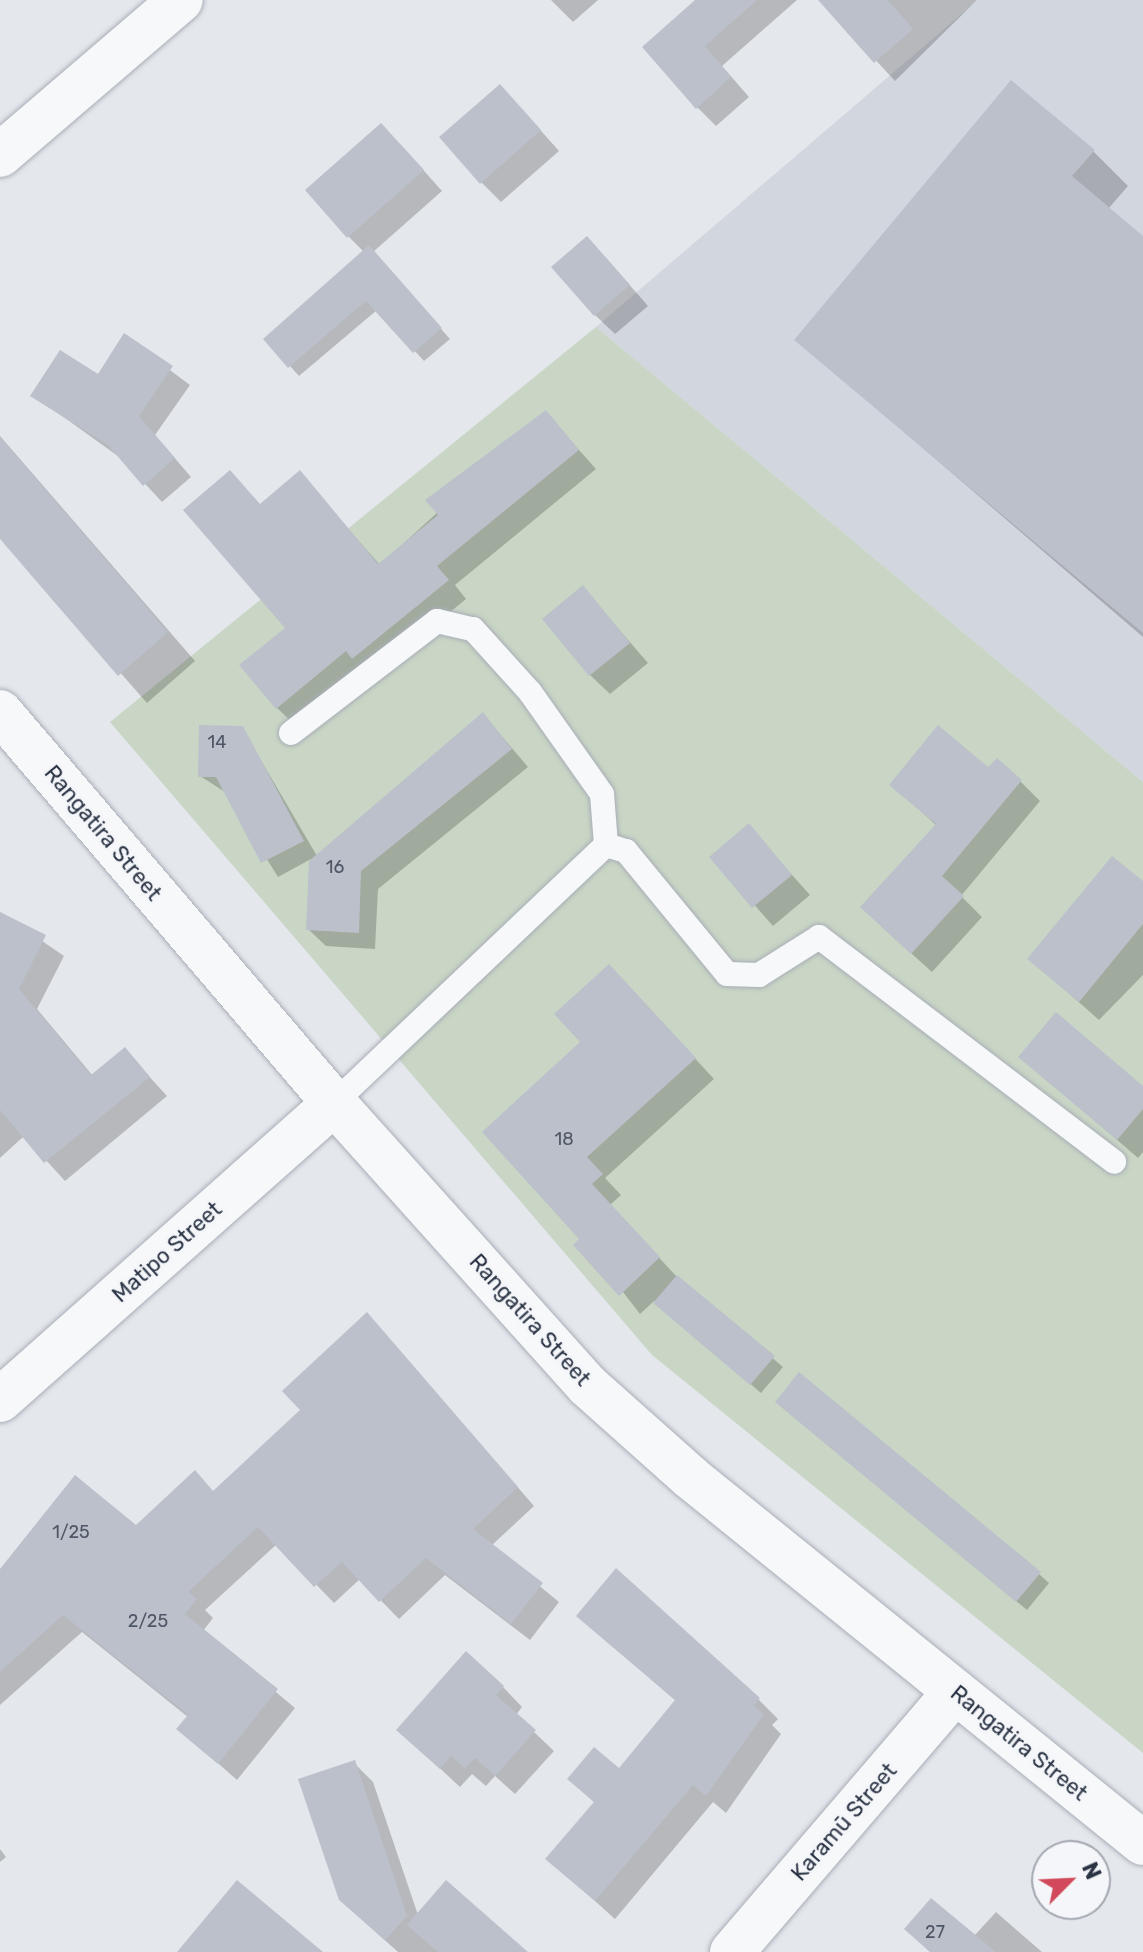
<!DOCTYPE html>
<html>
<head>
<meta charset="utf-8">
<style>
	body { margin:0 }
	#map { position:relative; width:1143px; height:1952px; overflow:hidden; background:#e4e7ec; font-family:Rubik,sans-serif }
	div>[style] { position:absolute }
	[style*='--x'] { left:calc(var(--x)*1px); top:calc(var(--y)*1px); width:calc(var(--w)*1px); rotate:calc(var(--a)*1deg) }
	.built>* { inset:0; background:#d2d6de }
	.green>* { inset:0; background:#c9d6c5 }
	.shadow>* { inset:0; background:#0003 }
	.building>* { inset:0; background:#bbc0ca }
	.roads { filter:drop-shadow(0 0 2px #a9aeb7) drop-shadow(0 0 2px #a9aeb7) }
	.lane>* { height:24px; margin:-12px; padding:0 12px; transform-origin:12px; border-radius:12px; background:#f7f8fa }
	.street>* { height:44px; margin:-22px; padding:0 22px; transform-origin:22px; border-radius:22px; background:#f7f8fa }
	span { translate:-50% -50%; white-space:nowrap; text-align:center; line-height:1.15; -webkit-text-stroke:7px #f4f6f9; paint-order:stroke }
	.number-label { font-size:18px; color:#4f5766 }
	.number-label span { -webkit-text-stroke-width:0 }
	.street-label { font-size:22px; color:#2b3445 }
	.north { position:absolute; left:1031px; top:1840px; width:80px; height:80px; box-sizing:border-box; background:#f4f6f9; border:2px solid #a4a8b1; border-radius:50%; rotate:66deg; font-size:22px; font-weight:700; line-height:32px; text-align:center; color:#2b3445 }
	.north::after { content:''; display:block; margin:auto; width:28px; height:36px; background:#d1495b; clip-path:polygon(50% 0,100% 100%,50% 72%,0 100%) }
</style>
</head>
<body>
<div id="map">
	<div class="built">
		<div style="clip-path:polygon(978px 0,1143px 0,1143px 782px,596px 327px)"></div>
	</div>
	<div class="green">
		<div style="clip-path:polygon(596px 327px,1143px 782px,1143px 1753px,652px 1355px,110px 722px)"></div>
	</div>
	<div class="shadow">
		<div style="clip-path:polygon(551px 0,598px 0,573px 22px)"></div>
		<div style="clip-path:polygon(698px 0,797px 0,722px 66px,749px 97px,716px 126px,697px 107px)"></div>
		<div style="clip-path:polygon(851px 0,977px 0,895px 81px,834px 15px)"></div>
		<div style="clip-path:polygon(519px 106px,559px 151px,501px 202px,481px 182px)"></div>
		<div style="clip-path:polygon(401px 145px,442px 191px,373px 252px,450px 339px,424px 361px,377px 310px,299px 376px,266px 339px,364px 252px,348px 236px)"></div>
		<div style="clip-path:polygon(1093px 151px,1128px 186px,1108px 209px,1143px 238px,1143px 637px,797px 340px)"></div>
		<div style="clip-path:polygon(606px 258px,648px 306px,615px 334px,595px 315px)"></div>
		<div style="clip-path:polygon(124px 336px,190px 385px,155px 435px,191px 477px,162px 502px,122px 459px,33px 395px,98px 377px)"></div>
		<div style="clip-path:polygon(546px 413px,596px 469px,455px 585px,466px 599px,372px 676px,296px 726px,277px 708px,287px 628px,261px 506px,299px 473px,380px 565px)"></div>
		<div style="clip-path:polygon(0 436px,195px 661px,147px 703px,0 536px)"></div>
		<div style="clip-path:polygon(583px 588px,648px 663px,610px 694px,590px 675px)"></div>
		<div style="clip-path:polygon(483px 714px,528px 767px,378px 889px,375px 949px,326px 946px,308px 929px,311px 859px,278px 877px,225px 792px,200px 776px,242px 728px,317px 856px)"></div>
		<div style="clip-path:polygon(988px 770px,1020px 781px,1040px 801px,961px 896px,982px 917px,932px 972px,882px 927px,937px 826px,891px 784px)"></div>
		<div style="clip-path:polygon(748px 826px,810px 895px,773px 926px,712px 857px)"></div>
		<div style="clip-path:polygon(1143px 884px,1143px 975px,1099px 1020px,1030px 959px)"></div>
		<div style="clip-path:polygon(0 912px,64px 956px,37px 1009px,93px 1076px,124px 1049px,167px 1096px,65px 1181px,24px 1136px,0 1158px)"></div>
		<div style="clip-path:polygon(628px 986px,714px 1079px,605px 1178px,621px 1195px,610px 1205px,678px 1278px,783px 1367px,761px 1393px,654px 1301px,640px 1314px,582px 1239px,582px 1043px)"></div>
		<div style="clip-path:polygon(1021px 1057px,1143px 1088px,1143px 1152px,1138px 1158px)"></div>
		<div style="clip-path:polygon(384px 1333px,534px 1506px,491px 1546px,559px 1602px,530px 1640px,445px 1575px,399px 1619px,360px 1579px,334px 1603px,277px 1544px,205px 1610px,213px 1618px,203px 1631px,295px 1708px,237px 1780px,179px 1729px,188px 1717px,82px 1632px,0 1705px,0 1583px,214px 1493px)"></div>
		<div style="clip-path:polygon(787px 1411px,1039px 1574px,1049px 1583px,1027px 1610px)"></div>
		<div style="clip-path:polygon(616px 1571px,759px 1700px,778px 1719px,772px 1725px,781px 1734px,726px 1813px,713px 1802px,615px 1919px,548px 1859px,595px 1803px,570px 1779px,619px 1770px,676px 1701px,578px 1615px)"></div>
		<div style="clip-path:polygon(503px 1687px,522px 1707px,516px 1715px,554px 1751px,515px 1794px,495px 1776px,486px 1786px,472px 1774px,460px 1787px,419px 1749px)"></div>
		<div style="clip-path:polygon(354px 1763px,373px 1782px,418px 1915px,525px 1952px,398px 1952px,361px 1919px)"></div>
		<div style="clip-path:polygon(0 1849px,6px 1857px,0 1862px)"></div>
		<div style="clip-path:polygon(996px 1912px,1042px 1952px,930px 1952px,907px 1929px,974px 1936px)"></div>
	</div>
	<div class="building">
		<div style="clip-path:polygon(695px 0,757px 0,705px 46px,731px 77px,696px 109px,642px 47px)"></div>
		<div style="clip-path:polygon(818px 0,888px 0,913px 29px,874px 63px)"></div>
		<div style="clip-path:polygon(1011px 80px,1095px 150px,1072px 176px,1143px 236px,1143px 633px,794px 340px)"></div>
		<div style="clip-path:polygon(500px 84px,541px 130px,480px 184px,439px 137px)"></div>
		<div style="clip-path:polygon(381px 123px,424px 170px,347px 238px,305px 190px)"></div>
		<div style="clip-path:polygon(587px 236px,630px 285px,594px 316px,551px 267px)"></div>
		<div style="clip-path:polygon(369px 245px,442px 328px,413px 353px,366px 301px,288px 368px,263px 339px)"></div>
		<div style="clip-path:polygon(124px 333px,173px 366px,139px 416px,175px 458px,143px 486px,108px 445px,30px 396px,60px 350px,98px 374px)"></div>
		<div style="clip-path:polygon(546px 410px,579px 450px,437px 566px,449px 580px,352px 659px,346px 651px,276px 709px,239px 665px,285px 628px,183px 510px,230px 470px,260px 504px,300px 470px,378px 564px,438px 515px,425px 500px)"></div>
		<div style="clip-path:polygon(0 437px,168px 632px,118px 676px,0 539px)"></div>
		<div style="clip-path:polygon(583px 585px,630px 643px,589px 676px,542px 619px)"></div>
		<div style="clip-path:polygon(483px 712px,512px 749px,361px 871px,359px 933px,306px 930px,309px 861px)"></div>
		<div style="clip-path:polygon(199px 725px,243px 726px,304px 841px,261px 863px,216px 777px,198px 777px)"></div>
		<div style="clip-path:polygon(938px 725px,988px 767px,997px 758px,1022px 780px,942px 876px,964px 896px,911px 954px,860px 907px,936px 824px,889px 785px)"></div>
		<div style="clip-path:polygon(749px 823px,792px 875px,752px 908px,709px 857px)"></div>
		<div style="clip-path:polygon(1112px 856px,1143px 881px,1143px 924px,1079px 1002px,1027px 959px)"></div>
		<div style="clip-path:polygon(0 912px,46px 935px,19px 989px,91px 1075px,125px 1047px,150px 1077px,44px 1163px,0 1110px)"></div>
		<div style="clip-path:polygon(609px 964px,696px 1058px,587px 1157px,603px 1174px,592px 1184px,660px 1257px,619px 1296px,573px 1245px,579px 1239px,482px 1132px,580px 1042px,554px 1014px)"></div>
		<div style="clip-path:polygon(1056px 1012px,1143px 1086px,1143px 1109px,1117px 1140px,1018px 1057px)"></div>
		<div style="clip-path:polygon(677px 1275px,775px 1356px,750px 1385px,653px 1303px)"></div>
		<div style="clip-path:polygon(367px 1312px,518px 1487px,473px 1529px,543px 1583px,511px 1624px,426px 1558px,379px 1602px,342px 1562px,314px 1587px,258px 1527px,188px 1592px,197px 1599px,185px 1614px,278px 1689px,218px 1764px,176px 1729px,188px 1715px,63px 1615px,0 1672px,0 1569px,75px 1475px,136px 1525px,195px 1470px,213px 1491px,300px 1410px,282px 1391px)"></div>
		<div style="clip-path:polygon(799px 1372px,1041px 1572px,1016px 1602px,775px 1402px)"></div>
		<div style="clip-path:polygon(616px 1568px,760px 1698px,754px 1706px,764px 1714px,706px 1796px,693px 1785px,595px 1901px,545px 1859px,594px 1802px,567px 1779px,594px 1747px,619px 1768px,675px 1700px,576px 1616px)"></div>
		<div style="clip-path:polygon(466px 1651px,504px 1686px,496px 1695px,536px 1730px,495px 1776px,475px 1758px,465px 1768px,451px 1756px,440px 1769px,396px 1730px)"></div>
		<div style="clip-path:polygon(355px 1760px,407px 1916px,385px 1940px,339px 1900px,298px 1779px)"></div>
		<div style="clip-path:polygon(237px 1880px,323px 1952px,177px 1952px)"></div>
		<div style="clip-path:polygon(446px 1880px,528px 1952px,438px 1952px,407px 1925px)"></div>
		<div style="clip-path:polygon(931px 1898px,996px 1952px,930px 1952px,904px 1929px)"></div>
	</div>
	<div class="roads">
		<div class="lane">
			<div style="--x:291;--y:733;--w:184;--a:-37.5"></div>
			<div style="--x:437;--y:621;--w:37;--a:13"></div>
			<div style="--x:473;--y:629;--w:85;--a:47.9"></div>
			<div style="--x:530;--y:692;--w:125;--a:54.8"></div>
			<div style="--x:602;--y:794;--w:51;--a:85.5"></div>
			<div style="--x:334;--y:1103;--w:375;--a:-43.5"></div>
			<div style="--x:606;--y:845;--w:21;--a:17"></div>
			<div style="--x:626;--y:851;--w:159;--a:50.6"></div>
			<div style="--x:727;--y:974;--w:32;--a:2"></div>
			<div style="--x:759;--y:975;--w:71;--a:-32.3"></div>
			<div style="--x:819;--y:937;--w:371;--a:37.3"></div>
		</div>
		<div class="street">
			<div style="--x:0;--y:155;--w:238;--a:-40.6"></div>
			<div style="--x:0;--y:712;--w:514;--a:49.5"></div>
			<div style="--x:334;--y:1103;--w:380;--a:48.1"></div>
			<div style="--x:588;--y:1386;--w:137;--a:41.7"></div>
			<div style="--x:690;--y:1477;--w:582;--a:38.94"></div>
			<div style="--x:0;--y:1400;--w:447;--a:-41.6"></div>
			<div style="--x:732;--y:1952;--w:343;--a:-49.4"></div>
		</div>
	</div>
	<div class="number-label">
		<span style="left:217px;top:742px">14</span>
		<span style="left:335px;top:867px">16</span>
		<span style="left:564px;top:1139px">18</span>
		<span style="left:71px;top:1532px">1/25</span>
		<span style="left:148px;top:1621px">2/25</span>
		<span style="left:935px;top:1932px">27</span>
	</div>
	<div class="street-label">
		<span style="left:103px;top:833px;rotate:50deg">Rangatira Street</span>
		<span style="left:167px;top:1252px;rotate:-42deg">Matipo Street</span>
		<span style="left:530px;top:1320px;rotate:48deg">Rangatira Street</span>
		<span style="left:1019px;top:1743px;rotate:39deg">Rangatira Street</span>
		<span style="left:844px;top:1822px;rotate:-49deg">Karamū Street</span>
	</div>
	<div class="north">N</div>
</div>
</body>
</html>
